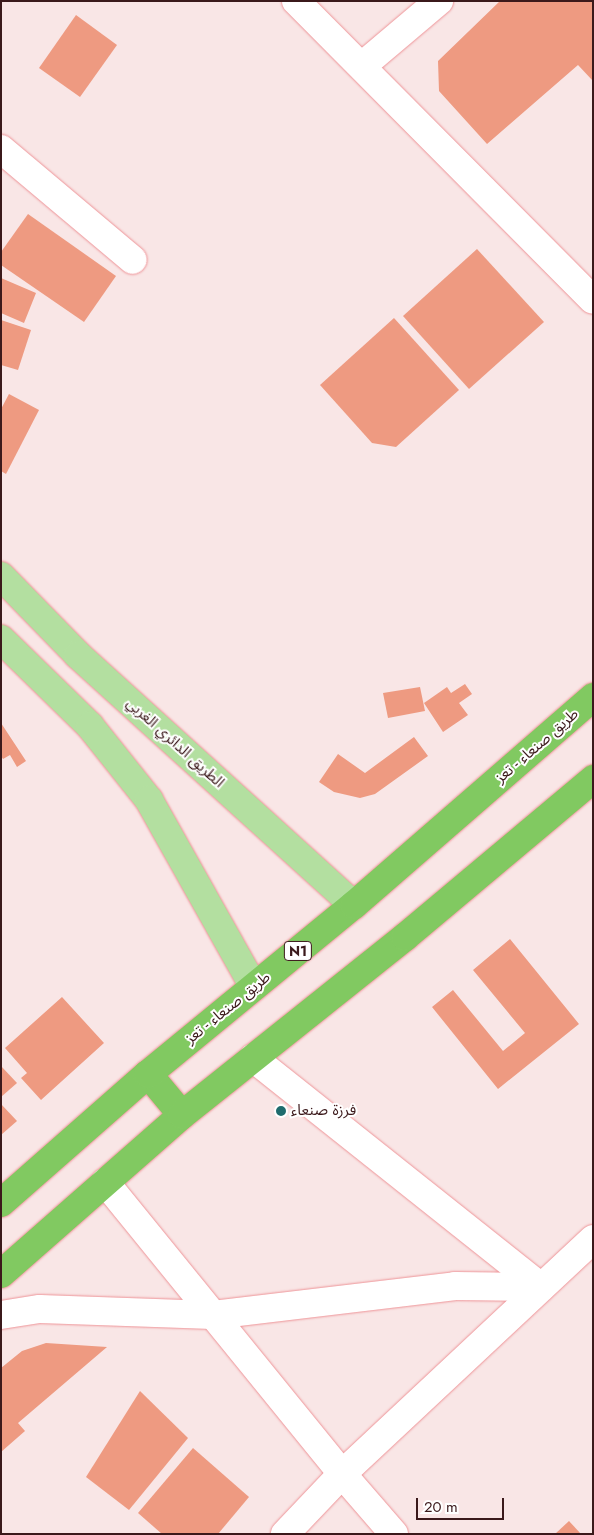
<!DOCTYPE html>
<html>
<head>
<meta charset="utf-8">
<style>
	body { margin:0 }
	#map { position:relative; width:594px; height:1535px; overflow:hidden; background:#f9e6e6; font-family:Jost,"Noto Sans Arabic",sans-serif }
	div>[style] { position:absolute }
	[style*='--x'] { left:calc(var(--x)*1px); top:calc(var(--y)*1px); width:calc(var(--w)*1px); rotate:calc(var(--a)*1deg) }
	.building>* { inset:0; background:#ee9a81 }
	.roads { filter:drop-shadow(0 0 1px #ee9498) drop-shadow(0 0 1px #ee9498) }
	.minor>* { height:28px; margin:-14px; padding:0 14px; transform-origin:14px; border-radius:14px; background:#fff }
	.major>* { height:28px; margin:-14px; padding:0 14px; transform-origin:14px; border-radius:14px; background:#b3dfa0 }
	.highway>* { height:28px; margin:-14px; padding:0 14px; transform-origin:14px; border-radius:14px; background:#81c961 }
	.dots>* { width:14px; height:14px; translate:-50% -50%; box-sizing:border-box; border:2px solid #fff; border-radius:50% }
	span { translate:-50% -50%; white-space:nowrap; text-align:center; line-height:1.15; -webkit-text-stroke:4px #fff; paint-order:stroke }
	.shield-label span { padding:1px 4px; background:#fff; border:1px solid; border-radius:4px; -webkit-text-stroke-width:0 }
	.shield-label { font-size:14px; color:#3b191b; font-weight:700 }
	.street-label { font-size:15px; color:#3b191b }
	.poi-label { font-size:15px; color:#3b191b }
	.left { translate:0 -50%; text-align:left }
	.frame { position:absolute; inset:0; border:2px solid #3b191b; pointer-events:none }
	.scale { position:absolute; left:416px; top:1498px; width:88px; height:22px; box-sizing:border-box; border:2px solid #3b191b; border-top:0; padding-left:6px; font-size:15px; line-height:18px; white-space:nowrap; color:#3b191b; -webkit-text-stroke:4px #fff; paint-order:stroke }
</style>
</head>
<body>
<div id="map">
	<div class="building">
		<div style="clip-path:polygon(500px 1px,593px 1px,593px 81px,578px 65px,487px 144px,439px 91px,438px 61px)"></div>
		<div style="clip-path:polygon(76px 15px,117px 45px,80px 97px,39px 68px)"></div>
		<div style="clip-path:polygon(28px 214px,116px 276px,84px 322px,1px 265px,1px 252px)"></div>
		<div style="clip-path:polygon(477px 249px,544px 322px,469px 389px,403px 316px)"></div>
		<div style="clip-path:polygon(1px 278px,36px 293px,24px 323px,1px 313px)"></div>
		<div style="clip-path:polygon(394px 318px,459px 390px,396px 447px,372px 443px,320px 385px)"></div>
		<div style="clip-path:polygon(1px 320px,31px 330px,18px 370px,1px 365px)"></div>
		<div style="clip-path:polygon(9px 394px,39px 410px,6px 474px,1px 471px,1px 409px)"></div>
		<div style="clip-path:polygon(465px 684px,472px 694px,459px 703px,468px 715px,443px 732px,424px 703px,447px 687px,451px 693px)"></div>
		<div style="clip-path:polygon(420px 687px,425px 711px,388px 718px,383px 693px)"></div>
		<div style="clip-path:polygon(1px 723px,26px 761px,17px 767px,10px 755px,3px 759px,1px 756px)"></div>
		<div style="clip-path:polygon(414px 737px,428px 756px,375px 794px,360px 798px,334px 792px,319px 782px,338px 754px,365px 773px)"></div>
		<div style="clip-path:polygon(510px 939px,579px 1024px,498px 1089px,432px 1007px,453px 990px,503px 1051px,525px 1033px,473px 970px)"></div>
		<div style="clip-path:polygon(62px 997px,104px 1043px,41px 1100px,21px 1078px,27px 1073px,5px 1048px)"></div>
		<div style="clip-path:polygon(1px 1066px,17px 1083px,1px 1097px)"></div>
		<div style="clip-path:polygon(1px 1104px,17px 1121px,1px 1135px)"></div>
		<div style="clip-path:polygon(46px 1343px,107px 1347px,18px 1423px,25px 1431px,1px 1452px,1px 1368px,22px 1351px)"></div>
		<div style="clip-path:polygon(140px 1391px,188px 1438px,129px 1510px,86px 1477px)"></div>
		<div style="clip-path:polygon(193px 1448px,249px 1497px,218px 1534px,162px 1534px,138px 1513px)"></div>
		<div style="clip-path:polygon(569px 1521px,581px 1534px,555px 1534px)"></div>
	</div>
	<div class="roads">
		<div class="minor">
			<div style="--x:296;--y:1;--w:421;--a:45.2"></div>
			<div style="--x:362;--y:66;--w:101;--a:-40.2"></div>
			<div style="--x:1;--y:149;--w:172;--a:40.1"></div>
			<div style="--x:253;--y:1058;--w:368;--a:38.5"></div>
			<div style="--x:105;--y:1182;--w:376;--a:50.9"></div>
			<div style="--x:342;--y:1474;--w:83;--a:133.5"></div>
			<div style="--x:1;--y:1315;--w:39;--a:-9"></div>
			<div style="--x:40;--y:1309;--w:173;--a:2"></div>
			<div style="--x:213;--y:1315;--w:244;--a:-6.8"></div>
			<div style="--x:455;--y:1286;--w:86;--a:0.7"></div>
			<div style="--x:394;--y:1534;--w:79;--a:-130.9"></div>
			<div style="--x:342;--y:1474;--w:344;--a:-43.1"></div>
		</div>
		<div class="major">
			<div style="--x:1;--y:576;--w:110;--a:45.7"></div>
			<div style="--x:78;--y:655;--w:372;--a:42.2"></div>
			<div style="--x:1;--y:639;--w:124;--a:44.3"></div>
			<div style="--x:90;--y:726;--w:95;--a:51.4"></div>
			<div style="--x:149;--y:800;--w:214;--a:60.7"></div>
		</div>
		<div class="highway">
			<div style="--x:148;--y:1074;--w:53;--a:50.3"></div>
			<div style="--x:1;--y:1203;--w:196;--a:-41.3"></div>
			<div style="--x:148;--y:1074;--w:266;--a:-39.4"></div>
			<div style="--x:354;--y:905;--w:317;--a:-41"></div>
			<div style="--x:1;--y:1274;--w:241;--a:-41.3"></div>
			<div style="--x:182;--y:1115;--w:285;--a:-38.6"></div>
			<div style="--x:405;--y:937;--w:246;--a:-40"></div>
		</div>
	</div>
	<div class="dots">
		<div style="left:281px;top:1111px;background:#1f6b6d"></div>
	</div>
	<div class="shield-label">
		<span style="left:298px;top:951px">N1</span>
	</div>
	<div class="street-label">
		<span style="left:175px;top:743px;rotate:42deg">الطريق الدائري الغربي</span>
		<span style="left:537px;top:746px;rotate:-41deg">طريق صنعاء - تعز</span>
		<span style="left:228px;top:1008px;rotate:-39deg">طريق صنعاء - تعز</span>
	</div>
	<div class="poi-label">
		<span class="left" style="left:291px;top:1111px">فرزة صنعاء</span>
	</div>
	<div class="frame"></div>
	<div class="scale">20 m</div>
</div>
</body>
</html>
